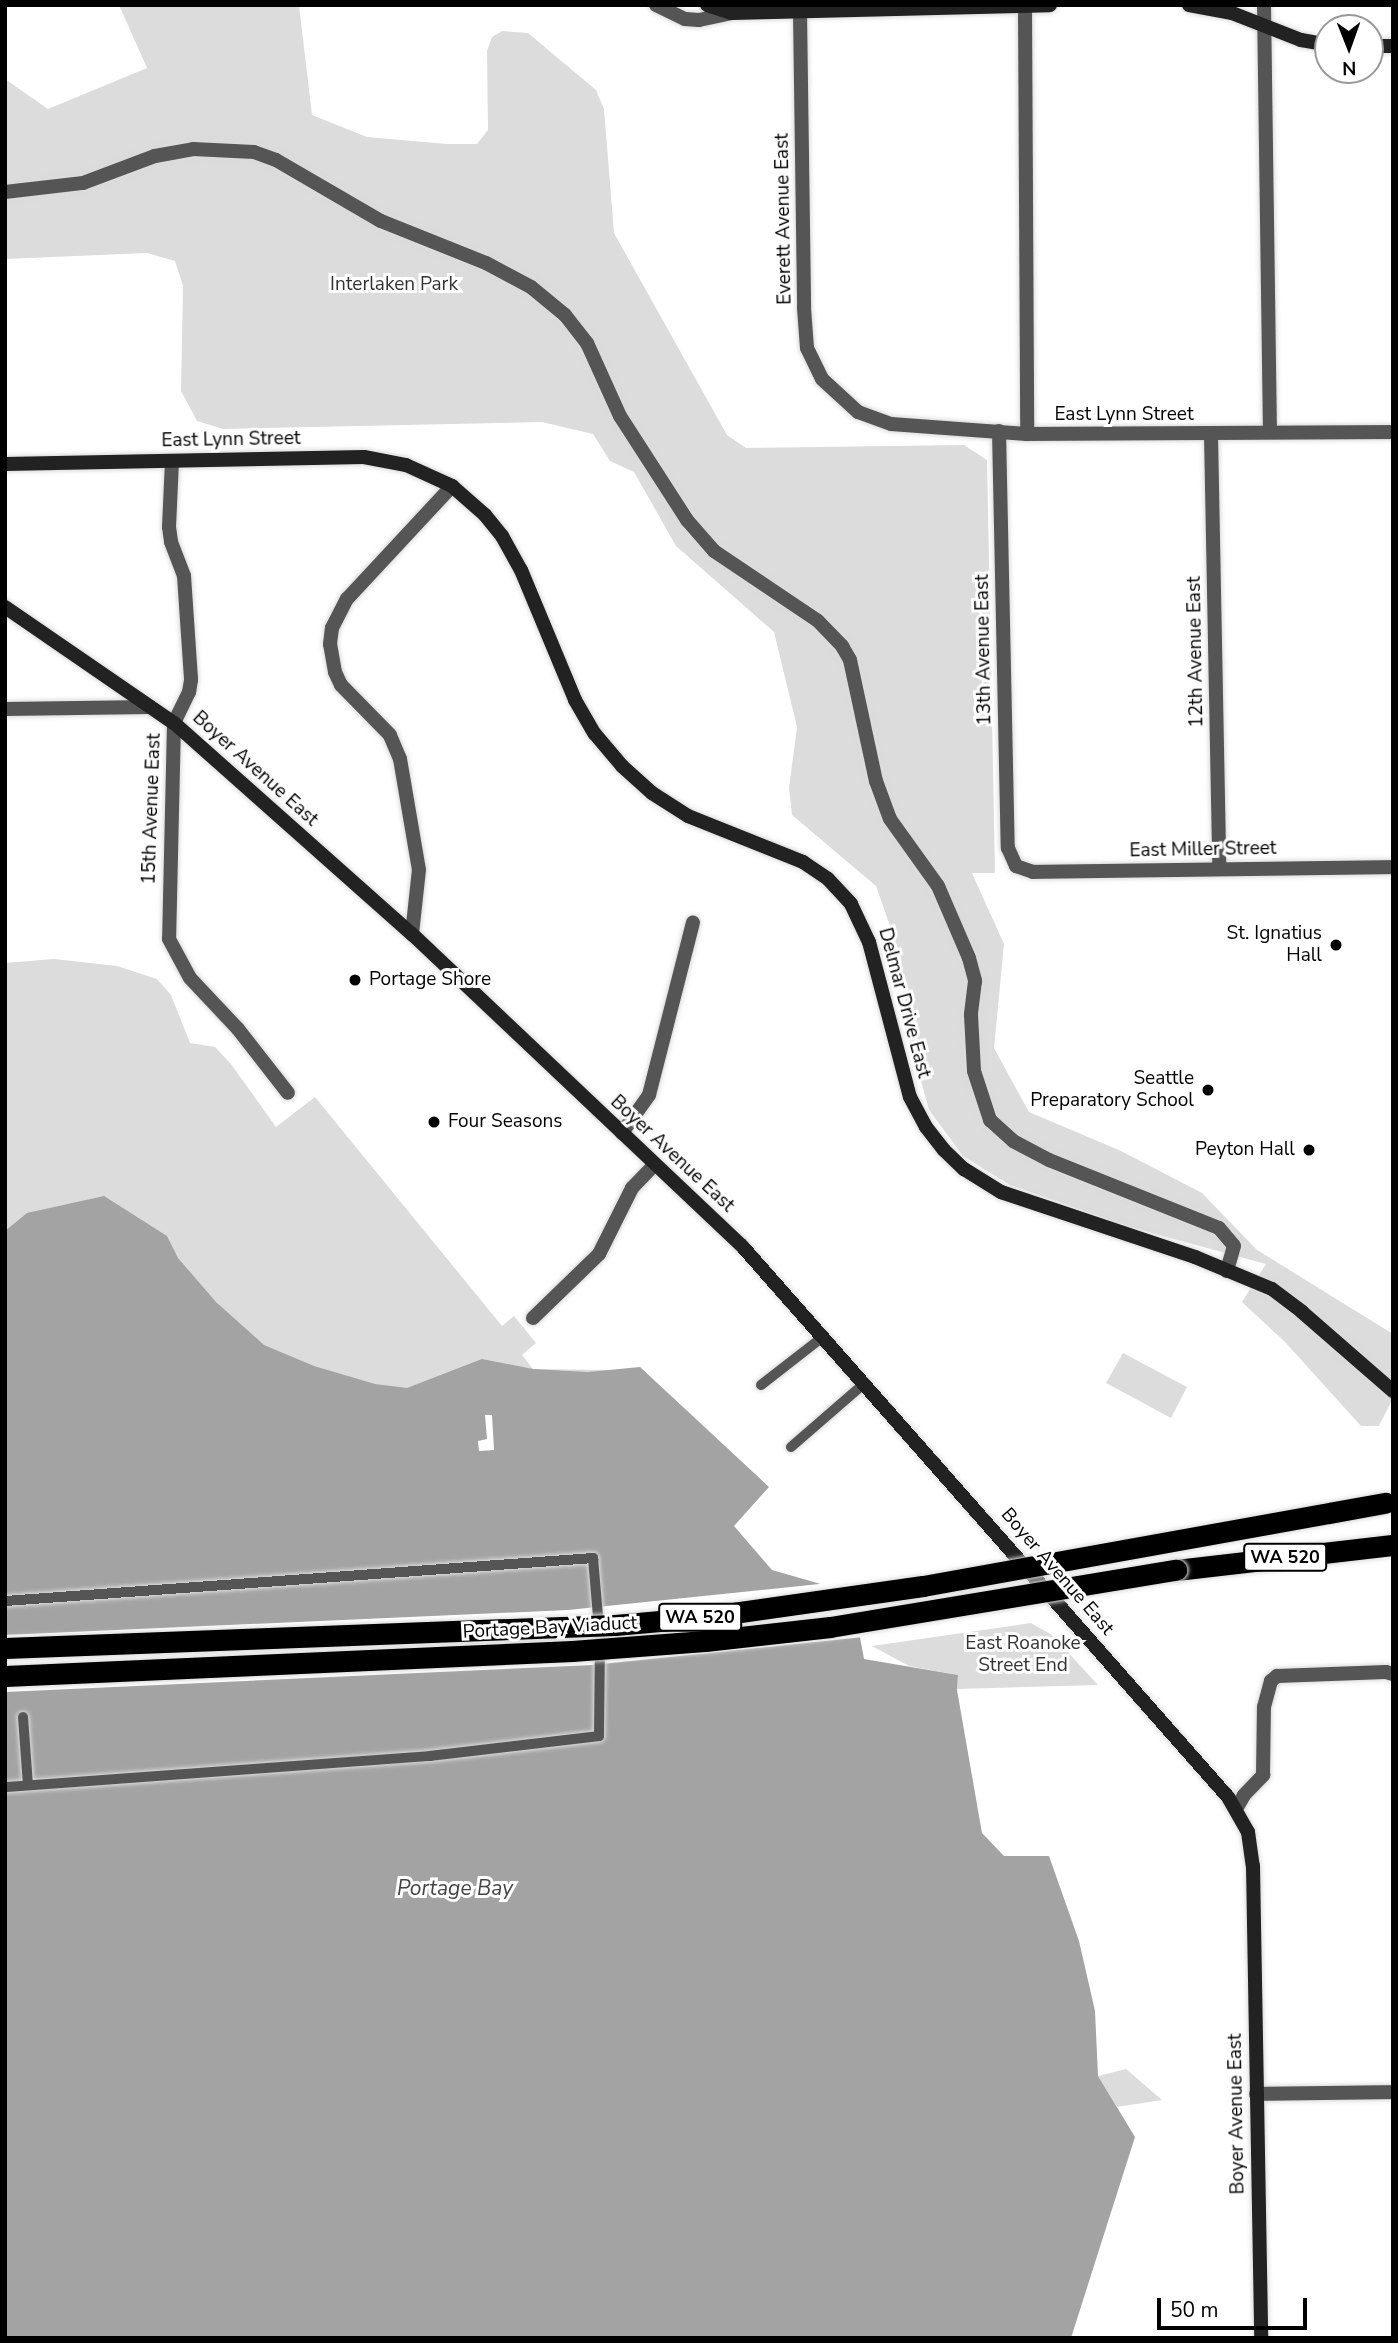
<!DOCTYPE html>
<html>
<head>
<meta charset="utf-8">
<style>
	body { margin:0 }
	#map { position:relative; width:1398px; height:2343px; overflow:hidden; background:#fff; font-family:"Nunito Sans",sans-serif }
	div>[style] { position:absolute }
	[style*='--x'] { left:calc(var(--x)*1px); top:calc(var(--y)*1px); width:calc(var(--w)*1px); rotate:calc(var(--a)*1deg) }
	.green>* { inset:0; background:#dcdcdc }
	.water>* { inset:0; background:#a3a3a3 }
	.pier>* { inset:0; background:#fff }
	.roads { filter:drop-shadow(0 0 2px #dbdbdb) drop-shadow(0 0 2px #dbdbdb) }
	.lane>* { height:10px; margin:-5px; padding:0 5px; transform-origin:5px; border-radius:5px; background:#555 }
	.street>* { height:14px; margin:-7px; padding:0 7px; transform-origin:7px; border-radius:7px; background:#555 }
	.secondary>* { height:14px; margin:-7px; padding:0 7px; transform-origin:7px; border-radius:7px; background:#222 }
	.highway>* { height:21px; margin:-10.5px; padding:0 10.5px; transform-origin:10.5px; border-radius:10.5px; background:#000 }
	.bridges { filter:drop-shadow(0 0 2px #dbdbdb) drop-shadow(0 0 2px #dbdbdb) }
	.highway-bridge>* { height:21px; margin:-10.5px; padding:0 10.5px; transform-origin:10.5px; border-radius:10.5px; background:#000 }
	.dots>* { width:19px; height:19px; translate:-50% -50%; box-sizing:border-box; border:4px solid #fff; border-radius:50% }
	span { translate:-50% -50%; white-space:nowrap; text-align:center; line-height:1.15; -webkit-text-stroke:6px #fff; paint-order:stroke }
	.shield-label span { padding:2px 5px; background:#fff; border:2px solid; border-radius:5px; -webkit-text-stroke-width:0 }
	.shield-label { font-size:18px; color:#000; font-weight:700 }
	.street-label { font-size:19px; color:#000 }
	.park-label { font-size:19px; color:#333 }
	.poi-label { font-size:19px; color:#000 }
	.right { translate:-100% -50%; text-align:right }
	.left { translate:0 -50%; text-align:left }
	.water-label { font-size:21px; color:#444; font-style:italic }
	.frame { position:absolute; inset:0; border:7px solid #000; pointer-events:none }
	.north { position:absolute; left:1314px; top:14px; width:70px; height:70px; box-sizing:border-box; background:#fff; border:2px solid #999; border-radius:50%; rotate:179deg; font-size:19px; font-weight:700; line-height:28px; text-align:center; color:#000 }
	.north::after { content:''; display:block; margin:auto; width:24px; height:32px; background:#000; clip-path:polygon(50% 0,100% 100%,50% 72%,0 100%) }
	.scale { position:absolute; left:1157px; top:2298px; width:150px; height:32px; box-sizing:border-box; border:4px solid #000; border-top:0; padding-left:9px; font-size:21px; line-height:24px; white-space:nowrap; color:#000; -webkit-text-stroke:5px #fff; paint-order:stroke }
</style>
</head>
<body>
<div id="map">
	<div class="green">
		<div style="clip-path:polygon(119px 5px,299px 5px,312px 115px,367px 137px,447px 144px,477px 144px,488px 130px,487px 51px,492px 37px,502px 31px,528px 33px,596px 90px,604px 109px,614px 233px,727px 435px,746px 448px,964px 445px,987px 460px,995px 873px,972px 873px,1004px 944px,994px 1048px,1029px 1112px,1121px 1151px,1202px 1193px,1257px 1250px,1393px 1334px,1393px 1398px,1379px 1426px,1361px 1426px,1285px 1342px,1242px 1302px,1266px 1264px,1130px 1227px,1010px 1185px,963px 1156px,929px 1110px,909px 1038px,901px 957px,876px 886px,792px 815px,789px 788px,797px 727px,774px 632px,676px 546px,634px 472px,610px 461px,593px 434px,542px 422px,223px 429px,197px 421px,181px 391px,183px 286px,175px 261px,147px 253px,5px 259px,5px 79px,48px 109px,147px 68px)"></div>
		<div style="clip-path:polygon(54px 959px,117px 966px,157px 979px,171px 995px,190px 1043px,215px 1047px,231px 1064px,276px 1127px,315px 1097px,502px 1326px,514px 1316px,536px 1343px,522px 1355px,533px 1369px,612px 1370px,5px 1632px,5px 963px)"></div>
		<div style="clip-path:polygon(1123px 1353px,1187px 1387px,1171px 1418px,1106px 1383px)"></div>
		<div style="clip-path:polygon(1031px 1623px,1052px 1635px,1098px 1685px,957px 1689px,958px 1675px,909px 1666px,872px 1646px)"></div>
		<div style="clip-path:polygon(1126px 2069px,1162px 2100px,1117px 2107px,1098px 2076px)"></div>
	</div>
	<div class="water">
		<div style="clip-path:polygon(104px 1196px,167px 1236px,178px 1258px,216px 1302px,264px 1345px,314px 1366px,375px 1384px,407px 1388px,482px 1359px,533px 1369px,588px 1372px,640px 1367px,769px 1487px,734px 1526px,772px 1570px,852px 1593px,864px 1659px,958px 1675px,957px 1690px,982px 1833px,1004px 1856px,1049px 1856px,1079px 1941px,1095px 2011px,1098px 2076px,1135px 2137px,1071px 2338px,5px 2338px,5px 1231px,27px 1213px)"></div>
	</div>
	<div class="pier">
		<div style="clip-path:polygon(485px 1415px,492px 1415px,494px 1450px,479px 1451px,478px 1441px,487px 1439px)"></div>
		<div style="clip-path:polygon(829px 1583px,854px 1591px,863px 1637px,592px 1665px,5px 1692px,5px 1635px,568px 1610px)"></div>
	</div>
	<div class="roads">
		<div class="lane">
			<div style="--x:761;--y:1385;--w:80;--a:-37.9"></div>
			<div style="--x:791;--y:1447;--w:98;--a:-40.9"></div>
			<div style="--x:5;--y:1601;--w:590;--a:-4.18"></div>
			<div style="--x:593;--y:1558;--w:81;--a:85.1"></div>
			<div style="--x:600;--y:1639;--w:97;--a:90.6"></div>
			<div style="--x:599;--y:1736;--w:170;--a:173.3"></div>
			<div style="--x:430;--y:1756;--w:426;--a:175.8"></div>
			<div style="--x:23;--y:1717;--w:68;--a:85.8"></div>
		</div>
		<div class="street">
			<div style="--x:656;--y:5;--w:32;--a:26"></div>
			<div style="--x:685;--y:19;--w:14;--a:4"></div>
			<div style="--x:699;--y:20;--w:34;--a:-12"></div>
			<div style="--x:1264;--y:5;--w:427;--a:89.2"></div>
			<div style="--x:1025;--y:6;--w:428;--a:89.7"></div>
			<div style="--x:800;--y:12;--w:296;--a:89.2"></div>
			<div style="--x:804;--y:308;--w:40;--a:85.7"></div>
			<div style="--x:807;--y:348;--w:34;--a:64"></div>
			<div style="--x:822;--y:379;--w:49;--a:42.5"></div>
			<div style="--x:858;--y:412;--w:35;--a:20"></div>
			<div style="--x:891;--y:424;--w:136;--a:4.2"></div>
			<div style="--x:1027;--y:434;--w:366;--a:-0.3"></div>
			<div style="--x:5;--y:192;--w:79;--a:-6.6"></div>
			<div style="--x:83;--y:183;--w:77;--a:-20.6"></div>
			<div style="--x:155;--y:156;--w:39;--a:-10"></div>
			<div style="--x:193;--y:149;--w:61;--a:2.8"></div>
			<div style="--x:254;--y:152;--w:23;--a:20"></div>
			<div style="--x:276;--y:160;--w:121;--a:30.2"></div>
			<div style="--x:381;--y:221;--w:113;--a:21.8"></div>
			<div style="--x:486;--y:263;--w:51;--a:28.1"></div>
			<div style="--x:531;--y:287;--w:44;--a:39.5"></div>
			<div style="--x:565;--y:315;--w:36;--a:52"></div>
			<div style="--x:587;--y:343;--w:80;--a:65.7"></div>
			<div style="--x:620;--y:416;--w:124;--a:57.2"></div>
			<div style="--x:687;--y:520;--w:41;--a:48.9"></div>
			<div style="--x:714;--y:551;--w:125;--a:33.9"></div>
			<div style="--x:818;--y:621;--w:35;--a:46"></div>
			<div style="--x:842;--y:646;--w:16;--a:60"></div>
			<div style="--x:850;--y:660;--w:124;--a:77.9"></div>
			<div style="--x:876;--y:781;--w:40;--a:69.8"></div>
			<div style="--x:890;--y:819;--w:82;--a:54.4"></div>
			<div style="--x:938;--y:886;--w:78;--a:66.7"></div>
			<div style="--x:969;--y:958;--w:24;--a:75"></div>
			<div style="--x:975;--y:981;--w:34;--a:97"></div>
			<div style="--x:971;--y:1015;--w:56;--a:86.9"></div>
			<div style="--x:974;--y:1071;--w:52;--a:71.9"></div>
			<div style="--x:990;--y:1120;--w:31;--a:42"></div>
			<div style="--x:1013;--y:1141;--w:41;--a:27.8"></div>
			<div style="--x:1049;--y:1160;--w:183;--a:21.8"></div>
			<div style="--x:1219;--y:1228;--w:23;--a:50"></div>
			<div style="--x:1234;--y:1246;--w:26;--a:106"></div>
			<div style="--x:999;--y:431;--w:417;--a:88.8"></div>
			<div style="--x:1008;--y:848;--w:20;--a:66"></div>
			<div style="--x:1016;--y:866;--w:18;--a:19"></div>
			<div style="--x:1033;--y:872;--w:360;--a:-0.8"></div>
			<div style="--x:1211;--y:434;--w:435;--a:88.9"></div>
			<div style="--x:172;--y:461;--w:66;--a:92.6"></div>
			<div style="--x:169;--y:527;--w:15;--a:82"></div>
			<div style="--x:171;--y:542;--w:36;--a:69"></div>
			<div style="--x:184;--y:576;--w:104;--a:86.1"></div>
			<div style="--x:191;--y:680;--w:12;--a:99"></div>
			<div style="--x:189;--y:692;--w:34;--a:116"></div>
			<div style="--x:174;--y:723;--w:216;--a:91.3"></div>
			<div style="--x:169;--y:939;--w:44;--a:61.7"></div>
			<div style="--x:190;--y:978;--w:70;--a:46.7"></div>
			<div style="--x:238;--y:1029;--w:81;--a:52"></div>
			<div style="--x:5;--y:709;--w:145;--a:-0.8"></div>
			<div style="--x:412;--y:934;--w:64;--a:-83.8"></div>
			<div style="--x:419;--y:870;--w:113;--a:-99.7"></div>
			<div style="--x:400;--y:759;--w:26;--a:-113"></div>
			<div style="--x:390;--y:735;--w:70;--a:-134.4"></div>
			<div style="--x:341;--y:685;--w:14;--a:-115"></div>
			<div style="--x:335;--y:672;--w:28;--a:-100"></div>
			<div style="--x:330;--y:644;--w:16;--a:-83"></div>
			<div style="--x:332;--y:628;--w:33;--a:-63"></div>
			<div style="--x:347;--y:599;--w:154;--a:-47.1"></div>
			<div style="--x:622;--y:1133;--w:47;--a:-54.6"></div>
			<div style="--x:649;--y:1095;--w:178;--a:-75.7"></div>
			<div style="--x:533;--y:1318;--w:92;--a:-44.1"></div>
			<div style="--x:599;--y:1254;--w:74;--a:-63.4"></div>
			<div style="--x:632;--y:1188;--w:33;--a:-46"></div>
			<div style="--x:1236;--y:1809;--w:16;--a:-60"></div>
			<div style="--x:1244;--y:1795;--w:28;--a:-46"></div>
			<div style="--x:1263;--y:1775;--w:68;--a:-89.2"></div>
			<div style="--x:1264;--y:1707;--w:27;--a:-75"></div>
			<div style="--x:1271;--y:1681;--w:8;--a:-40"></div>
			<div style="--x:1277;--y:1676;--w:109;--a:-2.1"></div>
			<div style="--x:1386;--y:1672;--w:7;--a:16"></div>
			<div style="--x:1256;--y:2094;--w:137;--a:-0.8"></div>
		</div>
		<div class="secondary">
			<div style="--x:707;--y:5;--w:26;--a:18"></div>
			<div style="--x:732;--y:13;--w:318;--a:-1.4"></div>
			<div style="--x:1189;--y:5;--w:44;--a:10.5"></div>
			<div style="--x:1232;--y:13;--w:74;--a:21.4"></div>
			<div style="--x:1301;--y:40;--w:27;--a:10"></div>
			<div style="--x:1370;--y:46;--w:23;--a:0"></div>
			<div style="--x:5;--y:464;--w:359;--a:-1.1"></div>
			<div style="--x:364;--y:457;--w:43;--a:10.8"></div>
			<div style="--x:406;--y:465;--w:51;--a:24.5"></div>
			<div style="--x:452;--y:486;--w:44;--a:41.3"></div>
			<div style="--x:485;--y:515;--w:27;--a:51"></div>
			<div style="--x:502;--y:536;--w:39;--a:61"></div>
			<div style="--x:521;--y:570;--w:141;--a:67.4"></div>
			<div style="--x:575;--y:700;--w:39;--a:60"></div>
			<div style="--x:595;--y:734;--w:42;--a:49.8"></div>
			<div style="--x:622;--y:766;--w:40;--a:42"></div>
			<div style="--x:652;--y:793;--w:43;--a:32.6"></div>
			<div style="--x:688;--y:816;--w:124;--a:21.8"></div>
			<div style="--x:803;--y:862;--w:30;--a:34"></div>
			<div style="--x:828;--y:879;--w:34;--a:47"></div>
			<div style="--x:851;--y:904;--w:42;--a:64.7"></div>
			<div style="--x:869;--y:942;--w:160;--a:75.2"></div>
			<div style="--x:910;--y:1097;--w:34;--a:62"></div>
			<div style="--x:926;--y:1127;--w:29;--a:52"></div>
			<div style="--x:944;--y:1150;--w:28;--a:44"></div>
			<div style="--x:964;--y:1169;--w:44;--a:31.9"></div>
			<div style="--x:1001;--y:1192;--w:205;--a:18.5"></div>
			<div style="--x:1195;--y:1257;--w:83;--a:22.6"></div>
			<div style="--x:1272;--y:1289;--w:38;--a:37"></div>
			<div style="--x:1302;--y:1312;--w:121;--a:41"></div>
			<div style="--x:5;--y:607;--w:205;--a:34.5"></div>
			<div style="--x:174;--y:723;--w:318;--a:41.6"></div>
			<div style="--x:412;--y:934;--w:454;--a:43.4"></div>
			<div style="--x:742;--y:1246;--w:735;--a:48.59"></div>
			<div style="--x:1228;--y:1797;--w:40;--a:60.3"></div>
			<div style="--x:1248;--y:1832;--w:34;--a:82"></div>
			<div style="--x:1253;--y:1866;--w:472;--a:89"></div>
		</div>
		<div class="highway">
			<div style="--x:1176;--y:1570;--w:218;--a:-6.6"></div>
		</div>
	</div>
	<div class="bridges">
		<div class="highway-bridge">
			<div style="--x:5;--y:1648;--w:610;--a:-2.16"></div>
			<div style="--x:615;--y:1625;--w:90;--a:-5.1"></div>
			<div style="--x:705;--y:1617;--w:220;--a:-8.1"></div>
			<div style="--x:923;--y:1586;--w:470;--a:-10.2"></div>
			<div style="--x:5;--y:1676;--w:568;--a:-2.52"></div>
			<div style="--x:572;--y:1651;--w:133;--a:-4.3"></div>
			<div style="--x:705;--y:1641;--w:126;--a:-6.4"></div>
			<div style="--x:830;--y:1627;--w:351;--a:-9.4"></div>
		</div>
	</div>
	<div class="dots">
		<div style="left:1336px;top:945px;background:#000"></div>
		<div style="left:355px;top:980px;background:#000"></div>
		<div style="left:1208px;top:1090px;background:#000"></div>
		<div style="left:434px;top:1122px;background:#000"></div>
		<div style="left:1309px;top:1150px;background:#000"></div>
	</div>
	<div class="shield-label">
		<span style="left:1285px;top:1557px">WA 520</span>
		<span style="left:700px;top:1617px">WA 520</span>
	</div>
	<div class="street-label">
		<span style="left:784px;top:219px;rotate:-91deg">Everett Avenue East</span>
		<span style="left:1124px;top:415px">East Lynn Street</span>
		<span style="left:231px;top:440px;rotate:-1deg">East Lynn Street</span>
		<span style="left:984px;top:650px;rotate:-91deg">13th Avenue East</span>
		<span style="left:1196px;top:652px;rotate:-91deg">12th Avenue East</span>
		<span style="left:255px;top:769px;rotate:42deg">Boyer Avenue East</span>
		<span style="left:152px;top:809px;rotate:-88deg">15th Avenue East</span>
		<span style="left:1203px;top:850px;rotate:-1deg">East Miller Street</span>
		<span style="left:904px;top:1003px;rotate:75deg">Delmar Drive East</span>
		<span style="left:672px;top:1154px;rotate:43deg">Boyer Avenue East</span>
		<span style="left:1057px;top:1572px;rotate:49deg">Boyer Avenue East</span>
		<span style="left:550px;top:1628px;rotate:-3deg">Portage Bay Viaduct</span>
		<span style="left:1237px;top:2114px;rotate:-91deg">Boyer Avenue East</span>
	</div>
	<div class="park-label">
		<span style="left:394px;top:285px">Interlaken Park</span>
		<span style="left:1023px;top:1655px">East Roanoke<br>Street End</span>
	</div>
	<div class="poi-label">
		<span class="right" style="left:1322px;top:945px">St. Ignatius<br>Hall</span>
		<span class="left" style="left:369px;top:980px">Portage Shore</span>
		<span class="right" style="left:1194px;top:1090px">Seattle<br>Preparatory School</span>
		<span class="left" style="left:448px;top:1122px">Four Seasons</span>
		<span class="right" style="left:1295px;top:1150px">Peyton Hall</span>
	</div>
	<div class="water-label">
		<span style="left:455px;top:1888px">Portage Bay</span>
	</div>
	<div class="frame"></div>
	<div class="north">N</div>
	<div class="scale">50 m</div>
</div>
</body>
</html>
